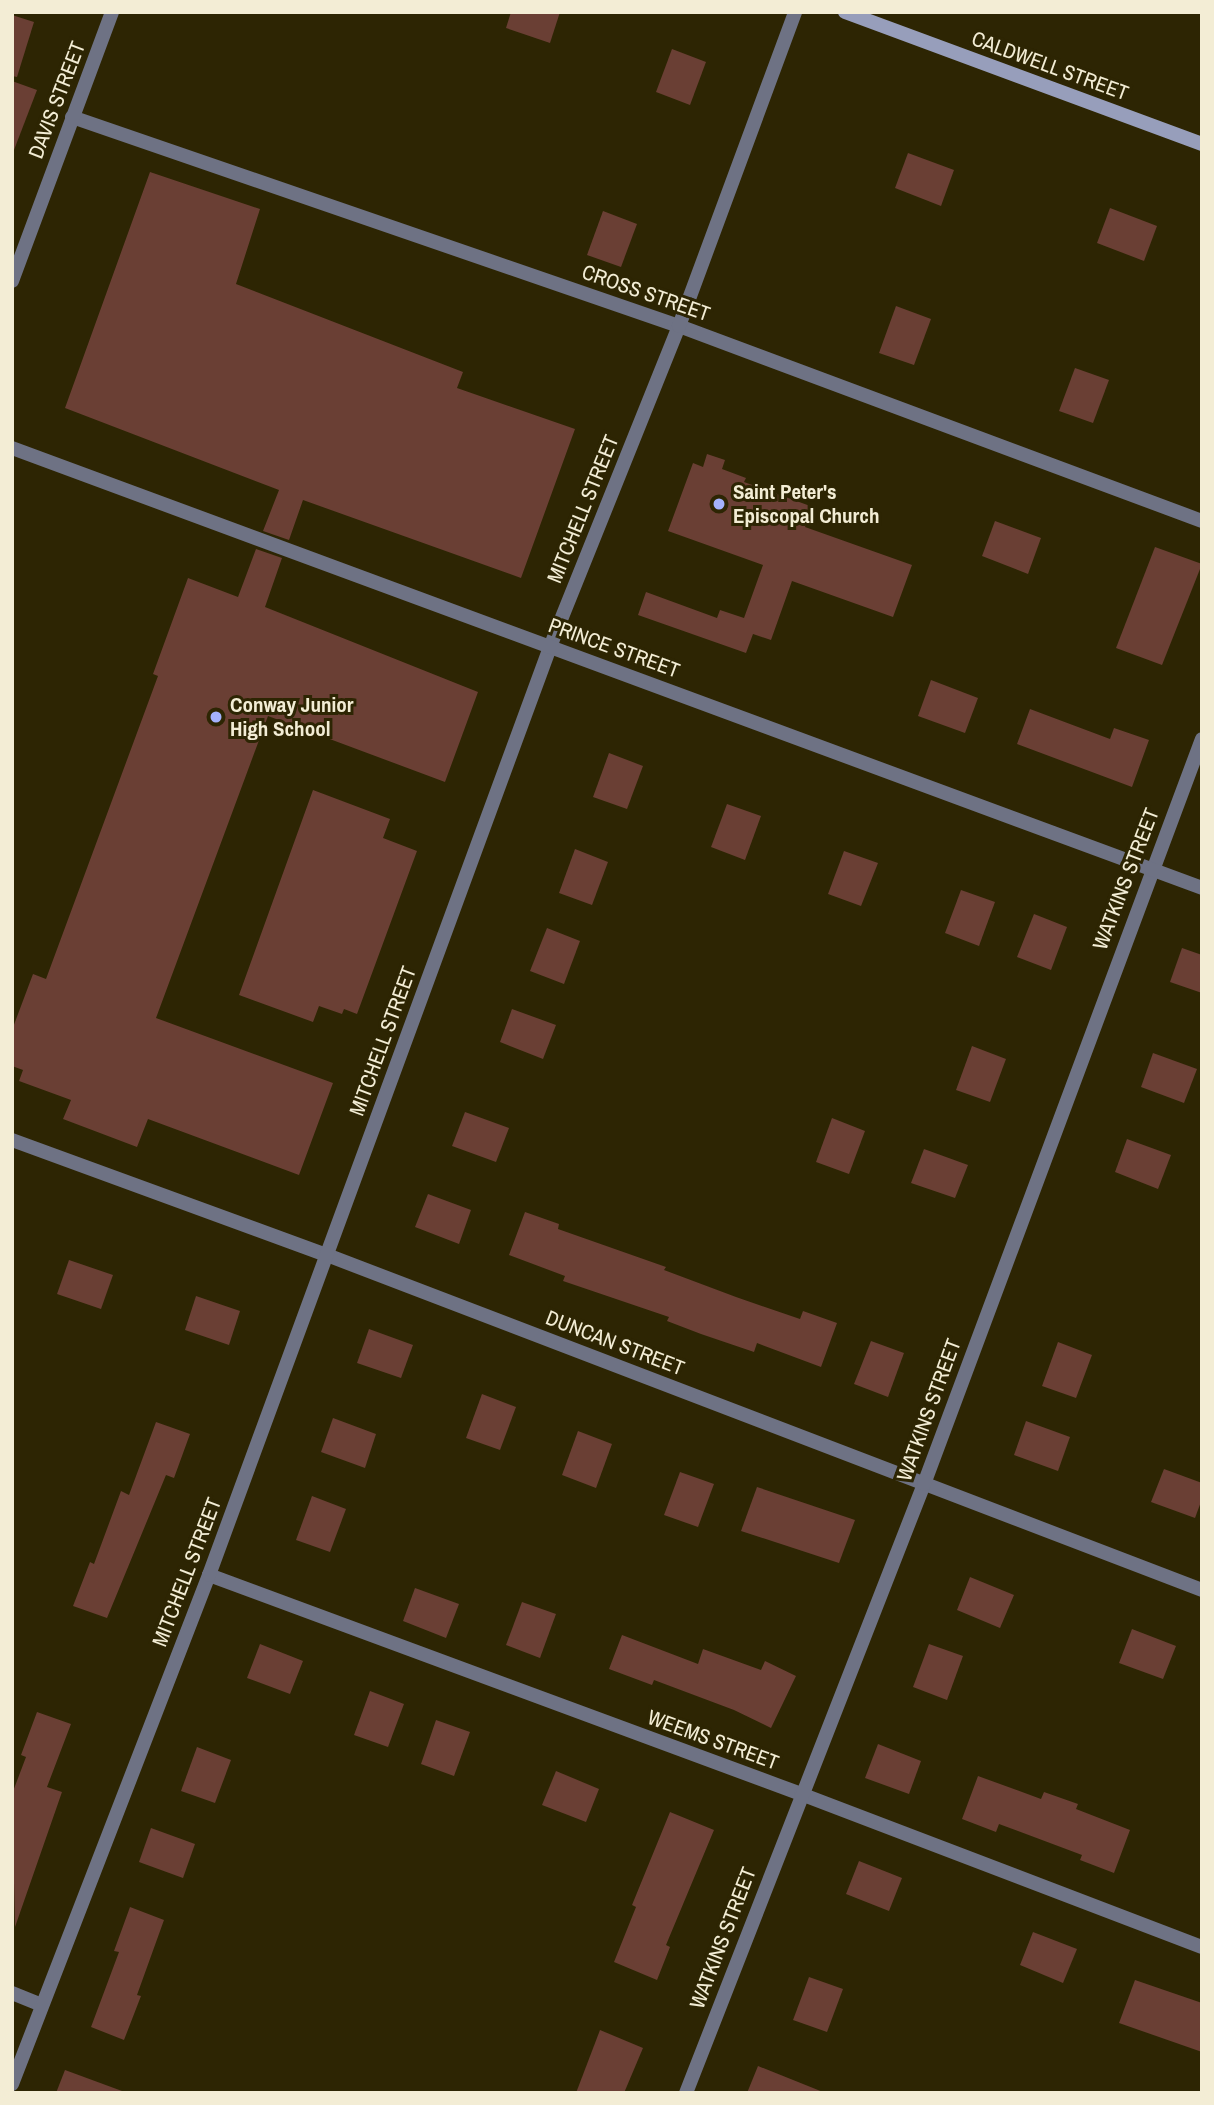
<!DOCTYPE html>
<html>
<head>
<meta charset="utf-8">
<style>
	body { margin:0 }
	#map { position:relative; width:1214px; height:2105px; overflow:hidden; background:#2d2503; font-family:"Archivo Narrow",sans-serif }
	div>[style] { position:absolute }
	[style*='--x'] { left:calc(var(--x)*1px); top:calc(var(--y)*1px); width:calc(var(--w)*1px); rotate:calc(var(--a)*1deg) }
	.building>* { inset:0; background:#6a3f34 }
	.minor>* { height:14px; margin:-7px; padding:0 7px; transform-origin:7px; border-radius:7px; background:#6e7284 }
	.tertiary>* { height:14px; margin:-7px; padding:0 7px; transform-origin:7px; border-radius:7px; background:#6e7284 }
	.secondary>* { height:14px; margin:-7px; padding:0 7px; transform-origin:7px; border-radius:7px; background:#979ebb }
	.dots>* { width:19px; height:19px; translate:-50% -50%; box-sizing:border-box; border:4px solid #2d2503; border-radius:50% }
	span { translate:-50% -50%; white-space:nowrap; text-align:center; line-height:1.15; -webkit-text-stroke:6px #2d2503; paint-order:stroke }
	.street-label { font-size:21px; color:#f3edd5 }
	.poi-label { font-size:21px; color:#f3edd5; font-weight:700 }
	.left { translate:0 -50%; text-align:left }
	.frame { position:absolute; inset:0; border:14px solid #f3edd5; pointer-events:none }
</style>
</head>
<body>
<div id="map">
	<div class="building">
		<div style="clip-path:polygon(511px 12px,560px 12px,550px 43px,506px 28px)"></div>
		<div style="clip-path:polygon(12px 15px,34px 22px,17px 77px,12px 76px)"></div>
		<div style="clip-path:polygon(672px 49px,706px 62px,690px 105px,656px 92px)"></div>
		<div style="clip-path:polygon(12px 81px,37px 90px,14px 150px,12px 150px)"></div>
		<div style="clip-path:polygon(908px 153px,954px 170px,941px 206px,895px 188px)"></div>
		<div style="clip-path:polygon(150px 172px,260px 209px,236px 284px,463px 372px,457px 388px,575px 429px,521px 578px,303px 500px,289px 540px,263px 531px,279px 490px,65px 408px)"></div>
		<div style="clip-path:polygon(1110px 208px,1157px 226px,1144px 261px,1097px 243px)"></div>
		<div style="clip-path:polygon(603px 211px,637px 224px,621px 267px,587px 255px)"></div>
		<div style="clip-path:polygon(896px 306px,931px 319px,914px 365px,879px 353px)"></div>
		<div style="clip-path:polygon(1075px 368px,1109px 380px,1093px 423px,1059px 411px)"></div>
		<div style="clip-path:polygon(707px 454px,725px 460px,722px 469px,746px 478px,744px 482px,813px 507px,805px 527px,912px 565px,893px 617px,792px 581px,771px 640px,753px 634px,746px 653px,638px 615px,646px 592px,717px 618px,720px 610px,744px 618px,763px 565px,668px 531px,693px 463px,703px 467px)"></div>
		<div style="clip-path:polygon(995px 521px,1041px 538px,1028px 574px,982px 556px)"></div>
		<div style="clip-path:polygon(1155px 547px,1202px 564px,1162px 665px,1116px 648px)"></div>
		<div style="clip-path:polygon(256px 549px,282px 558px,265px 607px,478px 692px,445px 782px,268px 716px,156px 1018px,333px 1083px,299px 1175px,148px 1119px,137px 1147px,63px 1119px,71px 1100px,19px 1081px,23px 1070px,12px 1066px,12px 1030px,33px 974px,46px 979px,158px 676px,153px 674px,188px 578px,238px 597px)"></div>
		<div style="clip-path:polygon(931px 680px,978px 698px,965px 733px,918px 716px)"></div>
		<div style="clip-path:polygon(1030px 709px,1110px 739px,1114px 728px,1149px 740px,1132px 787px,1017px 744px)"></div>
		<div style="clip-path:polygon(609px 753px,643px 766px,627px 809px,593px 797px)"></div>
		<div style="clip-path:polygon(313px 790px,390px 819px,383px 838px,417px 851px,357px 1014px,344px 1009px,342px 1014px,319px 1006px,313px 1022px,239px 995px)"></div>
		<div style="clip-path:polygon(727px 804px,761px 816px,745px 860px,711px 847px)"></div>
		<div style="clip-path:polygon(575px 849px,608px 862px,592px 905px,559px 893px)"></div>
		<div style="clip-path:polygon(844px 851px,878px 863px,861px 906px,828px 894px)"></div>
		<div style="clip-path:polygon(961px 890px,995px 902px,979px 946px,945px 933px)"></div>
		<div style="clip-path:polygon(1034px 914px,1067px 927px,1051px 970px,1017px 957px)"></div>
		<div style="clip-path:polygon(547px 928px,580px 941px,564px 984px,530px 971px)"></div>
		<div style="clip-path:polygon(1182px 948px,1202px 955px,1202px 993px,1170px 982px)"></div>
		<div style="clip-path:polygon(512px 1009px,556px 1025px,543px 1059px,500px 1042px)"></div>
		<div style="clip-path:polygon(972px 1046px,1006px 1059px,990px 1102px,956px 1090px)"></div>
		<div style="clip-path:polygon(1153px 1053px,1197px 1069px,1184px 1103px,1141px 1087px)"></div>
		<div style="clip-path:polygon(465px 1112px,509px 1128px,496px 1162px,452px 1146px)"></div>
		<div style="clip-path:polygon(832px 1118px,865px 1131px,849px 1174px,816px 1162px)"></div>
		<div style="clip-path:polygon(1127px 1139px,1171px 1155px,1158px 1189px,1115px 1172px)"></div>
		<div style="clip-path:polygon(924px 1149px,968px 1165px,955px 1198px,911px 1183px)"></div>
		<div style="clip-path:polygon(428px 1194px,471px 1210px,459px 1244px,415px 1227px)"></div>
		<div style="clip-path:polygon(525px 1212px,559px 1224px,558px 1229px,666px 1267px,664px 1270px,736px 1297px,800px 1319px,803px 1311px,837px 1323px,821px 1367px,757px 1343px,754px 1352px,701px 1334px,667px 1321px,669px 1317px,563px 1281px,565px 1276px,509px 1255px)"></div>
		<div style="clip-path:polygon(69px 1260px,113px 1275px,101px 1309px,57px 1294px)"></div>
		<div style="clip-path:polygon(196px 1296px,240px 1311px,229px 1345px,185px 1330px)"></div>
		<div style="clip-path:polygon(369px 1329px,413px 1345px,401px 1378px,357px 1363px)"></div>
		<div style="clip-path:polygon(871px 1341px,904px 1353px,888px 1397px,854px 1384px)"></div>
		<div style="clip-path:polygon(1058px 1342px,1092px 1355px,1076px 1398px,1042px 1386px)"></div>
		<div style="clip-path:polygon(482px 1394px,516px 1407px,500px 1450px,466px 1438px)"></div>
		<div style="clip-path:polygon(333px 1418px,376px 1434px,365px 1468px,321px 1452px)"></div>
		<div style="clip-path:polygon(1026px 1421px,1070px 1437px,1058px 1471px,1014px 1455px)"></div>
		<div style="clip-path:polygon(156px 1422px,190px 1434px,174px 1478px,166px 1475px,107px 1618px,73px 1606px,90px 1562px,94px 1564px,121px 1491px,129px 1495px)"></div>
		<div style="clip-path:polygon(578px 1431px,612px 1444px,596px 1488px,562px 1475px)"></div>
		<div style="clip-path:polygon(1164px 1469px,1202px 1483px,1202px 1499px,1195px 1518px,1151px 1502px)"></div>
		<div style="clip-path:polygon(680px 1472px,714px 1484px,698px 1527px,664px 1515px)"></div>
		<div style="clip-path:polygon(757px 1487px,855px 1520px,839px 1563px,741px 1531px)"></div>
		<div style="clip-path:polygon(312px 1496px,346px 1509px,330px 1552px,296px 1540px)"></div>
		<div style="clip-path:polygon(970px 1577px,1014px 1595px,1000px 1628px,957px 1610px)"></div>
		<div style="clip-path:polygon(415px 1588px,459px 1604px,446px 1638px,403px 1621px)"></div>
		<div style="clip-path:polygon(522px 1602px,556px 1614px,540px 1658px,506px 1645px)"></div>
		<div style="clip-path:polygon(1132px 1629px,1176px 1646px,1163px 1679px,1119px 1663px)"></div>
		<div style="clip-path:polygon(622px 1635px,698px 1664px,703px 1649px,761px 1670px,765px 1661px,796px 1676px,771px 1728px,734px 1710px,654px 1680px,652px 1685px,609px 1669px)"></div>
		<div style="clip-path:polygon(260px 1644px,303px 1661px,290px 1694px,247px 1678px)"></div>
		<div style="clip-path:polygon(929px 1644px,963px 1656px,947px 1700px,913px 1687px)"></div>
		<div style="clip-path:polygon(370px 1691px,404px 1704px,388px 1747px,354px 1735px)"></div>
		<div style="clip-path:polygon(37px 1712px,71px 1724px,47px 1787px,62px 1792px,15px 1927px,12px 1794px,26px 1757px,21px 1755px)"></div>
		<div style="clip-path:polygon(436px 1720px,470px 1732px,454px 1776px,421px 1764px)"></div>
		<div style="clip-path:polygon(878px 1744px,921px 1761px,909px 1794px,865px 1778px)"></div>
		<div style="clip-path:polygon(197px 1747px,231px 1760px,215px 1803px,181px 1791px)"></div>
		<div style="clip-path:polygon(556px 1771px,599px 1789px,586px 1822px,542px 1805px)"></div>
		<div style="clip-path:polygon(978px 1776px,1041px 1799px,1044px 1792px,1078px 1804px,1076px 1809px,1130px 1830px,1114px 1873px,1080px 1860px,1082px 1855px,999px 1824px,996px 1832px,962px 1819px)"></div>
		<div style="clip-path:polygon(670px 1812px,714px 1830px,666px 1945px,670px 1947px,657px 1980px,614px 1962px,636px 1907px,632px 1905px)"></div>
		<div style="clip-path:polygon(151px 1828px,195px 1844px,183px 1878px,139px 1862px)"></div>
		<div style="clip-path:polygon(859px 1861px,902px 1878px,889px 1911px,846px 1894px)"></div>
		<div style="clip-path:polygon(130px 1907px,164px 1920px,137px 1995px,141px 1996px,124px 2040px,91px 2027px,119px 1952px,114px 1951px)"></div>
		<div style="clip-path:polygon(1033px 1932px,1077px 1949px,1063px 1983px,1020px 1965px)"></div>
		<div style="clip-path:polygon(809px 1977px,843px 1989px,827px 2032px,793px 2020px)"></div>
		<div style="clip-path:polygon(1135px 1980px,1202px 2003px,1202px 2052px,1119px 2023px)"></div>
		<div style="clip-path:polygon(600px 2030px,643px 2048px,624px 2093px,576px 2093px)"></div>
		<div style="clip-path:polygon(758px 2066px,823px 2092px,823px 2093px,747px 2093px)"></div>
		<div style="clip-path:polygon(65px 2070px,122px 2091px,122px 2093px,56px 2093px)"></div>
	</div>
	<div class="minor">
		<div style="--x:72;--y:117;--w:642;--a:19"></div>
		<div style="--x:679;--y:326;--w:558;--a:20.45"></div>
		<div style="--x:12;--y:281;--w:287;--a:-69.6"></div>
		<div style="--x:12;--y:1140;--w:335;--a:20.1"></div>
		<div style="--x:327;--y:1255;--w:937;--a:20.95"></div>
		<div style="--x:209;--y:1575;--w:631;--a:20.3"></div>
		<div style="--x:801;--y:1794;--w:429;--a:20.9"></div>
		<div style="--x:12;--y:1993;--w:32;--a:22"></div>
		<div style="--x:12;--y:2084;--w:546;--a:-68.84"></div>
		<div style="--x:209;--y:1575;--w:989;--a:-69.82"></div>
		<div style="--x:550;--y:647;--w:346;--a:-68.1"></div>
		<div style="--x:679;--y:326;--w:335;--a:-69.7"></div>
		<div style="--x:686;--y:2093;--w:654;--a:-68.65"></div>
		<div style="--x:924;--y:1484;--w:795;--a:-69.54"></div>
	</div>
	<div class="tertiary">
		<div style="--x:12;--y:448;--w:1269;--a:20.29"></div>
	</div>
	<div class="secondary">
		<div style="--x:845;--y:12;--w:381;--a:20.3"></div>
	</div>
	<div class="dots">
		<div style="left:719px;top:504px;background:#a4b2fc"></div>
		<div style="left:216px;top:717px;background:#a4b2fc"></div>
	</div>
	<div class="street-label">
		<span style="left:1050px;top:66px;rotate:20deg">CALDWELL STREET</span>
		<span style="left:57px;top:100px;rotate:-69deg">DAVIS STREET</span>
		<span style="left:646px;top:293px;rotate:19deg">CROSS STREET</span>
		<span style="left:583px;top:509px;rotate:-68deg">MITCHELL STREET</span>
		<span style="left:614px;top:648px;rotate:20deg">PRINCE STREET</span>
		<span style="left:1126px;top:879px;rotate:-69deg">WATKINS STREET</span>
		<span style="left:383px;top:1041px;rotate:-70deg">MITCHELL STREET</span>
		<span style="left:615px;top:1343px;rotate:21deg">DUNCAN STREET</span>
		<span style="left:929px;top:1410px;rotate:-70deg">WATKINS STREET</span>
		<span style="left:187px;top:1572px;rotate:-69deg">MITCHELL STREET</span>
		<span style="left:713px;top:1740px;rotate:20deg">WEEMS STREET</span>
		<span style="left:723px;top:1938px;rotate:-69deg">WATKINS STREET</span>
	</div>
	<div class="poi-label">
		<span class="left" style="left:733px;top:504px">Saint Peter's<br>Episcopal Church</span>
		<span class="left" style="left:230px;top:717px">Conway Junior<br>High School</span>
	</div>
	<div class="frame"></div>
</div>
</body>
</html>
